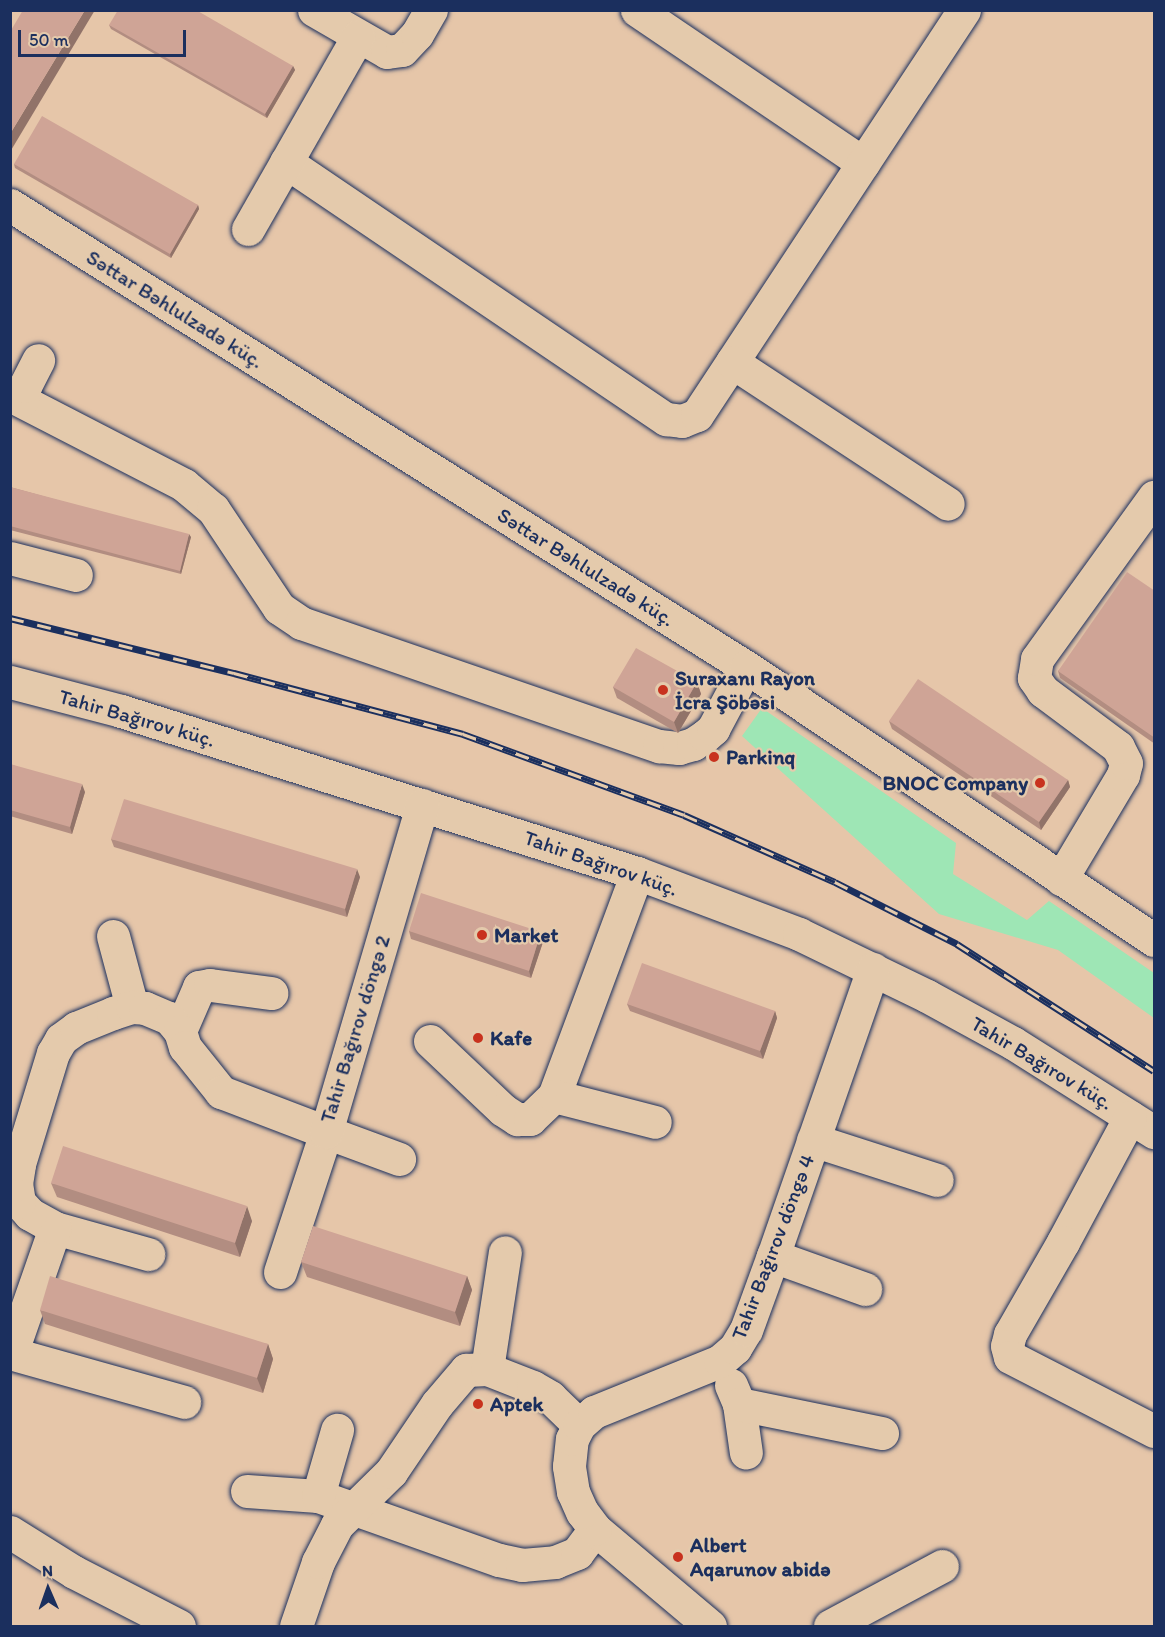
<!DOCTYPE html>
<html>
<head>
<meta charset="utf-8">
<style>
	body { margin:0 }
	#map { position:relative; width:1165px; height:1637px; overflow:hidden; background:#e6c6a9; font-family:Itim,sans-serif }
	div>[style] { position:absolute }
	[style*='--x'] { left:calc(var(--x)*1px); top:calc(var(--y)*1px); width:calc(var(--w)*1px); rotate:calc(var(--a)*1deg) }
	.green>* { inset:0; background:#9ee6b5 }
	.roads { filter:drop-shadow(0 0 2px #1b2f5e) drop-shadow(0 0 2px #1b2f5e) }
	.minor>* { height:33px; margin:-16.5px; padding:0 16.5px; transform-origin:16.5px; border-radius:16.5px; background:#e4caac }
	.major>* { height:33px; margin:-16.5px; padding:0 16.5px; transform-origin:16.5px; border-radius:16.5px; background:#e4caac }
	.rail>* { height:7px; margin-top:-3.5px; transform-origin:0; background:repeating-linear-gradient(90deg,#e4caac 0 14px,#1b2f5e 0 28px); box-sizing:border-box; border-block:2px solid #1b2f5e }
	.wall>* { inset:0; background:#b28d81 }
	.shaded-wall>* { inset:0; background:#917369 }
	.building>* { inset:0; background:#cfa496 }
	.dots>* { width:16px; height:16px; translate:-50% -50%; box-sizing:border-box; border:3px solid #e4caac; border-radius:50% }
	span { translate:-50% -50%; white-space:nowrap; text-align:center; line-height:1.15; -webkit-text-stroke:4.5px #e4caac; paint-order:stroke }
	.street-label { font-size:21px; color:#1b2f5e }
	.poi-label { font-size:21px; color:#1b2f5e; font-weight:700 }
	.left { translate:0 -50%; text-align:left }
	.right { translate:-100% -50%; text-align:right }
	.frame { position:absolute; inset:0; border:12px solid #1b2f5e; pointer-events:none }
	.north { position:absolute; left:18px; top:1559px; width:60px; height:60px; -webkit-text-stroke:4px #e4caac; paint-order:stroke; rotate:358deg; font-size:16px; font-weight:700; line-height:24px; text-align:center; color:#1b2f5e }
	.north::after { content:''; display:block; margin:auto; width:21px; height:27px; background:#1b2f5e; clip-path:polygon(50% 0,100% 100%,50% 72%,0 100%) }
	.scale { position:absolute; left:18px; top:30px; width:168px; height:27px; box-sizing:border-box; border:3px solid #1b2f5e; border-top:0; padding-left:8px; font-size:18px; line-height:21px; white-space:nowrap; color:#1b2f5e; -webkit-text-stroke:4px #e4caac; paint-order:stroke }
</style>
</head>
<body>
<div id="map">
	<div class="green">
		<div style="clip-path:polygon(762px 708px,956px 843px,953px 874px,1027px 920px,1049px 901px,1154px 973px,1154px 1018px,1058px 950px,939px 914px,742px 736px)"></div>
	</div>
	<div class="roads">
		<div class="minor">
			<div style="--x:314;--y:10;--w:84;--a:29.9"></div>
			<div style="--x:387;--y:52;--w:15;--a:-8"></div>
			<div style="--x:402;--y:50;--w:22;--a:-47"></div>
			<div style="--x:417;--y:34;--w:28;--a:-60"></div>
			<div style="--x:637;--y:10;--w:273;--a:34.1"></div>
			<div style="--x:286;--y:162;--w:459;--a:34.1"></div>
			<div style="--x:666;--y:419;--w:16;--a:7"></div>
			<div style="--x:682;--y:421;--w:16;--a:-22"></div>
			<div style="--x:697;--y:415;--w:485;--a:-56.6"></div>
			<div style="--x:248;--y:229;--w:222;--a:-60.3"></div>
			<div style="--x:732;--y:362;--w:258;--a:33.3"></div>
			<div style="--x:10;--y:395;--w:196;--a:27.3"></div>
			<div style="--x:184;--y:485;--w:38;--a:40"></div>
			<div style="--x:213;--y:509;--w:119;--a:56.3"></div>
			<div style="--x:279;--y:608;--w:27;--a:34"></div>
			<div style="--x:301;--y:623;--w:379;--a:19"></div>
			<div style="--x:659;--y:746;--w:20;--a:6"></div>
			<div style="--x:679;--y:748;--w:15;--a:-16"></div>
			<div style="--x:693;--y:744;--w:14;--a:-34"></div>
			<div style="--x:705;--y:736;--w:11;--a:-41"></div>
			<div style="--x:713;--y:729;--w:70;--a:-62"></div>
			<div style="--x:22;--y:400;--w:14;--a:-78"></div>
			<div style="--x:25;--y:386;--w:29;--a:-63"></div>
			<div style="--x:10;--y:558;--w:68;--a:14.4"></div>
			<div style="--x:10;--y:682;--w:115;--a:14.6"></div>
			<div style="--x:121;--y:711;--w:541;--a:17.43"></div>
			<div style="--x:637;--y:873;--w:173;--a:20.6"></div>
			<div style="--x:799;--y:934;--w:142;--a:25.8"></div>
			<div style="--x:927;--y:996;--w:98;--a:28.7"></div>
			<div style="--x:1013;--y:1043;--w:167;--a:32.3"></div>
			<div style="--x:1061;--y:879;--w:121;--a:-59.2"></div>
			<div style="--x:1123;--y:775;--w:12;--a:-76"></div>
			<div style="--x:1126;--y:763;--w:18;--a:-117"></div>
			<div style="--x:1118;--y:747;--w:94;--a:-143.3"></div>
			<div style="--x:1043;--y:691;--w:16;--a:-125"></div>
			<div style="--x:1034;--y:678;--w:19;--a:-81"></div>
			<div style="--x:1037;--y:659;--w:200;--a:-54.2"></div>
			<div style="--x:113;--y:936;--w:73;--a:75"></div>
			<div style="--x:180;--y:1031;--w:48;--a:-66.6"></div>
			<div style="--x:199;--y:987;--w:11;--a:-10"></div>
			<div style="--x:210;--y:985;--w:62;--a:7.5"></div>
			<div style="--x:430;--y:1041;--w:100;--a:43.4"></div>
			<div style="--x:503;--y:1110;--w:17;--a:33"></div>
			<div style="--x:517;--y:1119;--w:13;--a:0"></div>
			<div style="--x:530;--y:1119;--w:33;--a:-44"></div>
			<div style="--x:554;--y:1096;--w:238;--a:-69.6"></div>
			<div style="--x:554;--y:1096;--w:104;--a:14.4"></div>
			<div style="--x:1130;--y:1117;--w:142;--a:118.2"></div>
			<div style="--x:1063;--y:1242;--w:106;--a:119.9"></div>
			<div style="--x:1010;--y:1334;--w:12;--a:104"></div>
			<div style="--x:1007;--y:1346;--w:11;--a:75"></div>
			<div style="--x:1010;--y:1357;--w:162;--a:27.2"></div>
			<div style="--x:813;--y:1140;--w:130;--a:17.9"></div>
			<div style="--x:55;--y:1228;--w:97;--a:15.6"></div>
			<div style="--x:773;--y:1256;--w:98;--a:19.7"></div>
			<div style="--x:280;--y:1272;--w:147;--a:-71.8"></div>
			<div style="--x:326;--y:1132;--w:78;--a:20.3"></div>
			<div style="--x:10;--y:1353;--w:181;--a:15.7"></div>
			<div style="--x:11;--y:1354;--w:133;--a:-70.8"></div>
			<div style="--x:55;--y:1228;--w:29;--a:-151"></div>
			<div style="--x:30;--y:1214;--w:16;--a:-133"></div>
			<div style="--x:19;--y:1202;--w:18;--a:-99"></div>
			<div style="--x:16;--y:1184;--w:20;--a:-81"></div>
			<div style="--x:19;--y:1164;--w:116;--a:-73"></div>
			<div style="--x:53;--y:1053;--w:16;--a:-60"></div>
			<div style="--x:61;--y:1039;--w:19;--a:-36"></div>
			<div style="--x:76;--y:1028;--w:40;--a:-22"></div>
			<div style="--x:113;--y:1013;--w:20;--a:-18"></div>
			<div style="--x:132;--y:1007;--w:13;--a:4"></div>
			<div style="--x:145;--y:1008;--w:26;--a:23"></div>
			<div style="--x:169;--y:1018;--w:17;--a:50"></div>
			<div style="--x:180;--y:1031;--w:17;--a:73"></div>
			<div style="--x:185;--y:1047;--w:58;--a:51.3"></div>
			<div style="--x:221;--y:1092;--w:112;--a:20.9"></div>
			<div style="--x:326;--y:1132;--w:341;--a:-73.6"></div>
			<div style="--x:487;--y:1369;--w:118;--a:-81.3"></div>
			<div style="--x:731;--y:1385;--w:21;--a:67"></div>
			<div style="--x:739;--y:1404;--w:49;--a:81.9"></div>
			<div style="--x:739;--y:1404;--w:146;--a:11.5"></div>
			<div style="--x:247;--y:1491;--w:71;--a:4"></div>
			<div style="--x:318;--y:1496;--w:192;--a:19.5"></div>
			<div style="--x:499;--y:1560;--w:24;--a:12"></div>
			<div style="--x:522;--y:1565;--w:33;--a:-5"></div>
			<div style="--x:555;--y:1562;--w:24;--a:-22"></div>
			<div style="--x:577;--y:1553;--w:30;--a:-53"></div>
			<div style="--x:318;--y:1496;--w:69;--a:-73.9"></div>
			<div style="--x:10;--y:1532;--w:75;--a:32"></div>
			<div style="--x:74;--y:1572;--w:118;--a:27.2"></div>
			<div style="--x:296;--y:1626;--w:68;--a:-71"></div>
			<div style="--x:318;--y:1562;--w:42;--a:-62.8"></div>
			<div style="--x:337;--y:1525;--w:76;--a:-44.5"></div>
			<div style="--x:391;--y:1472;--w:82;--a:-55.9"></div>
			<div style="--x:437;--y:1404;--w:45;--a:-49.5"></div>
			<div style="--x:466;--y:1370;--w:21;--a:-3"></div>
			<div style="--x:487;--y:1369;--w:49;--a:21.4"></div>
			<div style="--x:533;--y:1387;--w:20;--a:30"></div>
			<div style="--x:550;--y:1397;--w:40;--a:44"></div>
			<div style="--x:710;--y:1626;--w:150;--a:-139.9"></div>
			<div style="--x:595;--y:1529;--w:21;--a:-127"></div>
			<div style="--x:582;--y:1512;--w:22;--a:-114"></div>
			<div style="--x:573;--y:1492;--w:26;--a:-99"></div>
			<div style="--x:569;--y:1466;--w:27;--a:-84"></div>
			<div style="--x:572;--y:1439;--w:16;--a:-63"></div>
			<div style="--x:579;--y:1425;--w:20;--a:-41"></div>
			<div style="--x:594;--y:1412;--w:136;--a:-22"></div>
			<div style="--x:720;--y:1361;--w:20;--a:-41"></div>
			<div style="--x:735;--y:1348;--w:21;--a:-59"></div>
			<div style="--x:746;--y:1330;--w:79;--a:-70"></div>
			<div style="--x:773;--y:1256;--w:304;--a:-70.8"></div>
			<div style="--x:830;--y:1626;--w:127;--a:-28.2"></div>
		</div>
		<div class="major">
			<div style="--x:10;--y:205;--w:869;--a:32.12"></div>
			<div style="--x:746;--y:667;--w:491;--a:33.8"></div>
		</div>
	</div>
	<div class="rail">
		<div style="--x:10;--y:618;--w:231;--a:13.8"></div>
		<div style="--x:234;--y:673;--w:237;--a:14.9"></div>
		<div style="--x:463;--y:734;--w:235;--a:20.1"></div>
		<div style="--x:684;--y:815;--w:165;--a:23.9"></div>
		<div style="--x:835;--y:882;--w:137;--a:26.9"></div>
		<div style="--x:957;--y:944;--w:234;--a:32.8"></div>
	</div>
	<div class="wall">
		<div style="clip-path:polygon(109px 25px,293px 66px,295px 70px,267px 118px,111px 29px)"></div>
		<div style="clip-path:polygon(14px 164px,198px 205px,199px 209px,171px 258px,15px 168px)"></div>
		<div style="clip-path:polygon(10px 487px,191px 537px,181px 574px,10px 530px)"></div>
		<div style="clip-path:polygon(1155px 591px,1155px 744px,1060px 678px,1058px 671px)"></div>
		<div style="clip-path:polygon(697px 682px,701px 694px,678px 733px,617px 698px,613px 687px)"></div>
		<div style="clip-path:polygon(889px 721px,1068px 780px,1070px 787px,1041px 830px,892px 729px)"></div>
		<div style="clip-path:polygon(10px 764px,85px 792px,72px 834px,10px 816px)"></div>
		<div style="clip-path:polygon(111px 839px,360px 877px,347px 917px,114px 847px)"></div>
		<div style="clip-path:polygon(409px 931px,544px 939px,531px 978px,411px 939px)"></div>
		<div style="clip-path:polygon(627px 1004px,775px 1011px,777px 1018px,763px 1059px,630px 1011px)"></div>
		<div style="clip-path:polygon(51px 1183px,252px 1221px,240px 1257px,57px 1197px)"></div>
		<div style="clip-path:polygon(301px 1262px,467px 1276px,472px 1290px,460px 1326px,307px 1277px)"></div>
		<div style="clip-path:polygon(40px 1310px,268px 1344px,273px 1359px,263px 1393px,45px 1324px)"></div>
	</div>
	<div class="shaded-wall">
		<div style="clip-path:polygon(85px 10px,95px 10px,10px 152px,10px 134px)"></div>
		<div style="clip-path:polygon(293px 66px,295px 70px,267px 118px,265px 114px)"></div>
		<div style="clip-path:polygon(198px 205px,199px 209px,171px 258px,170px 254px)"></div>
		<div style="clip-path:polygon(189px 534px,191px 537px,181px 574px,180px 571px)"></div>
		<div style="clip-path:polygon(697px 682px,701px 694px,678px 733px,674px 722px)"></div>
		<div style="clip-path:polygon(1068px 780px,1070px 787px,1041px 830px,1039px 822px)"></div>
		<div style="clip-path:polygon(82px 784px,85px 792px,72px 834px,70px 827px)"></div>
		<div style="clip-path:polygon(357px 869px,360px 877px,347px 917px,345px 909px)"></div>
		<div style="clip-path:polygon(541px 932px,544px 939px,531px 978px,529px 971px)"></div>
		<div style="clip-path:polygon(775px 1011px,777px 1018px,763px 1059px,760px 1051px)"></div>
		<div style="clip-path:polygon(247px 1206px,252px 1221px,240px 1257px,235px 1243px)"></div>
		<div style="clip-path:polygon(467px 1276px,472px 1290px,460px 1326px,455px 1312px)"></div>
		<div style="clip-path:polygon(268px 1344px,273px 1359px,263px 1393px,257px 1378px)"></div>
	</div>
	<div class="building">
		<div style="clip-path:polygon(23px 10px,85px 10px,10px 134px,10px 32px)"></div>
		<div style="clip-path:polygon(118px 10px,196px 10px,293px 66px,265px 114px,109px 25px)"></div>
		<div style="clip-path:polygon(42px 116px,198px 205px,170px 254px,14px 164px)"></div>
		<div style="clip-path:polygon(10px 487px,189px 534px,180px 571px,10px 526px)"></div>
		<div style="clip-path:polygon(1127px 572px,1155px 591px,1155px 738px,1058px 671px)"></div>
		<div style="clip-path:polygon(636px 648px,697px 682px,674px 722px,613px 687px)"></div>
		<div style="clip-path:polygon(918px 679px,1068px 780px,1039px 822px,889px 721px)"></div>
		<div style="clip-path:polygon(10px 764px,82px 784px,70px 827px,10px 810px)"></div>
		<div style="clip-path:polygon(124px 799px,357px 869px,345px 909px,111px 839px)"></div>
		<div style="clip-path:polygon(421px 893px,541px 932px,529px 971px,409px 931px)"></div>
		<div style="clip-path:polygon(642px 963px,775px 1011px,760px 1051px,627px 1004px)"></div>
		<div style="clip-path:polygon(63px 1146px,247px 1206px,235px 1243px,51px 1183px)"></div>
		<div style="clip-path:polygon(313px 1226px,467px 1276px,455px 1312px,301px 1262px)"></div>
		<div style="clip-path:polygon(50px 1276px,268px 1344px,257px 1378px,40px 1310px)"></div>
	</div>
	<div class="dots">
		<div style="left:663px;top:690px;background:#c8321e"></div>
		<div style="left:714px;top:757px;background:#c8321e"></div>
		<div style="left:1040px;top:783px;background:#c8321e"></div>
		<div style="left:482px;top:935px;background:#c8321e"></div>
		<div style="left:478px;top:1038px;background:#c8321e"></div>
		<div style="left:478px;top:1404px;background:#c8321e"></div>
		<div style="left:678px;top:1557px;background:#c8321e"></div>
	</div>
	<div class="street-label">
		<span style="left:175px;top:309px;rotate:32deg">Səttar Bəhlulzadə küç.</span>
		<span style="left:586px;top:567px;rotate:32deg">Səttar Bəhlulzadə küç.</span>
		<span style="left:137px;top:718px;rotate:16deg">Tahir Bağırov küç.</span>
		<span style="left:601px;top:863px;rotate:19deg">Tahir Bağırov küç.</span>
		<span style="left:355px;top:1029px;rotate:-73deg">Tahir Bağırov döngə 2</span>
		<span style="left:1042px;top:1063px;rotate:31deg">Tahir Bağırov küç.</span>
		<span style="left:773px;top:1247px;rotate:-69deg">Tahir Bağırov döngə 4</span>
	</div>
	<div class="poi-label">
		<span class="left" style="left:675px;top:690px">Suraxanı Rayon<br>İcra Şöbəsi</span>
		<span class="left" style="left:726px;top:757px">Parkinq</span>
		<span class="right" style="left:1028px;top:783px">BNOC Company</span>
		<span class="left" style="left:494px;top:935px">Market</span>
		<span class="left" style="left:490px;top:1038px">Kafe</span>
		<span class="left" style="left:490px;top:1404px">Aptek</span>
		<span class="left" style="left:690px;top:1557px">Albert<br>Aqarunov abidə</span>
	</div>
	<div class="frame"></div>
	<div class="north">N</div>
	<div class="scale">50 m</div>
</div>
</body>
</html>
